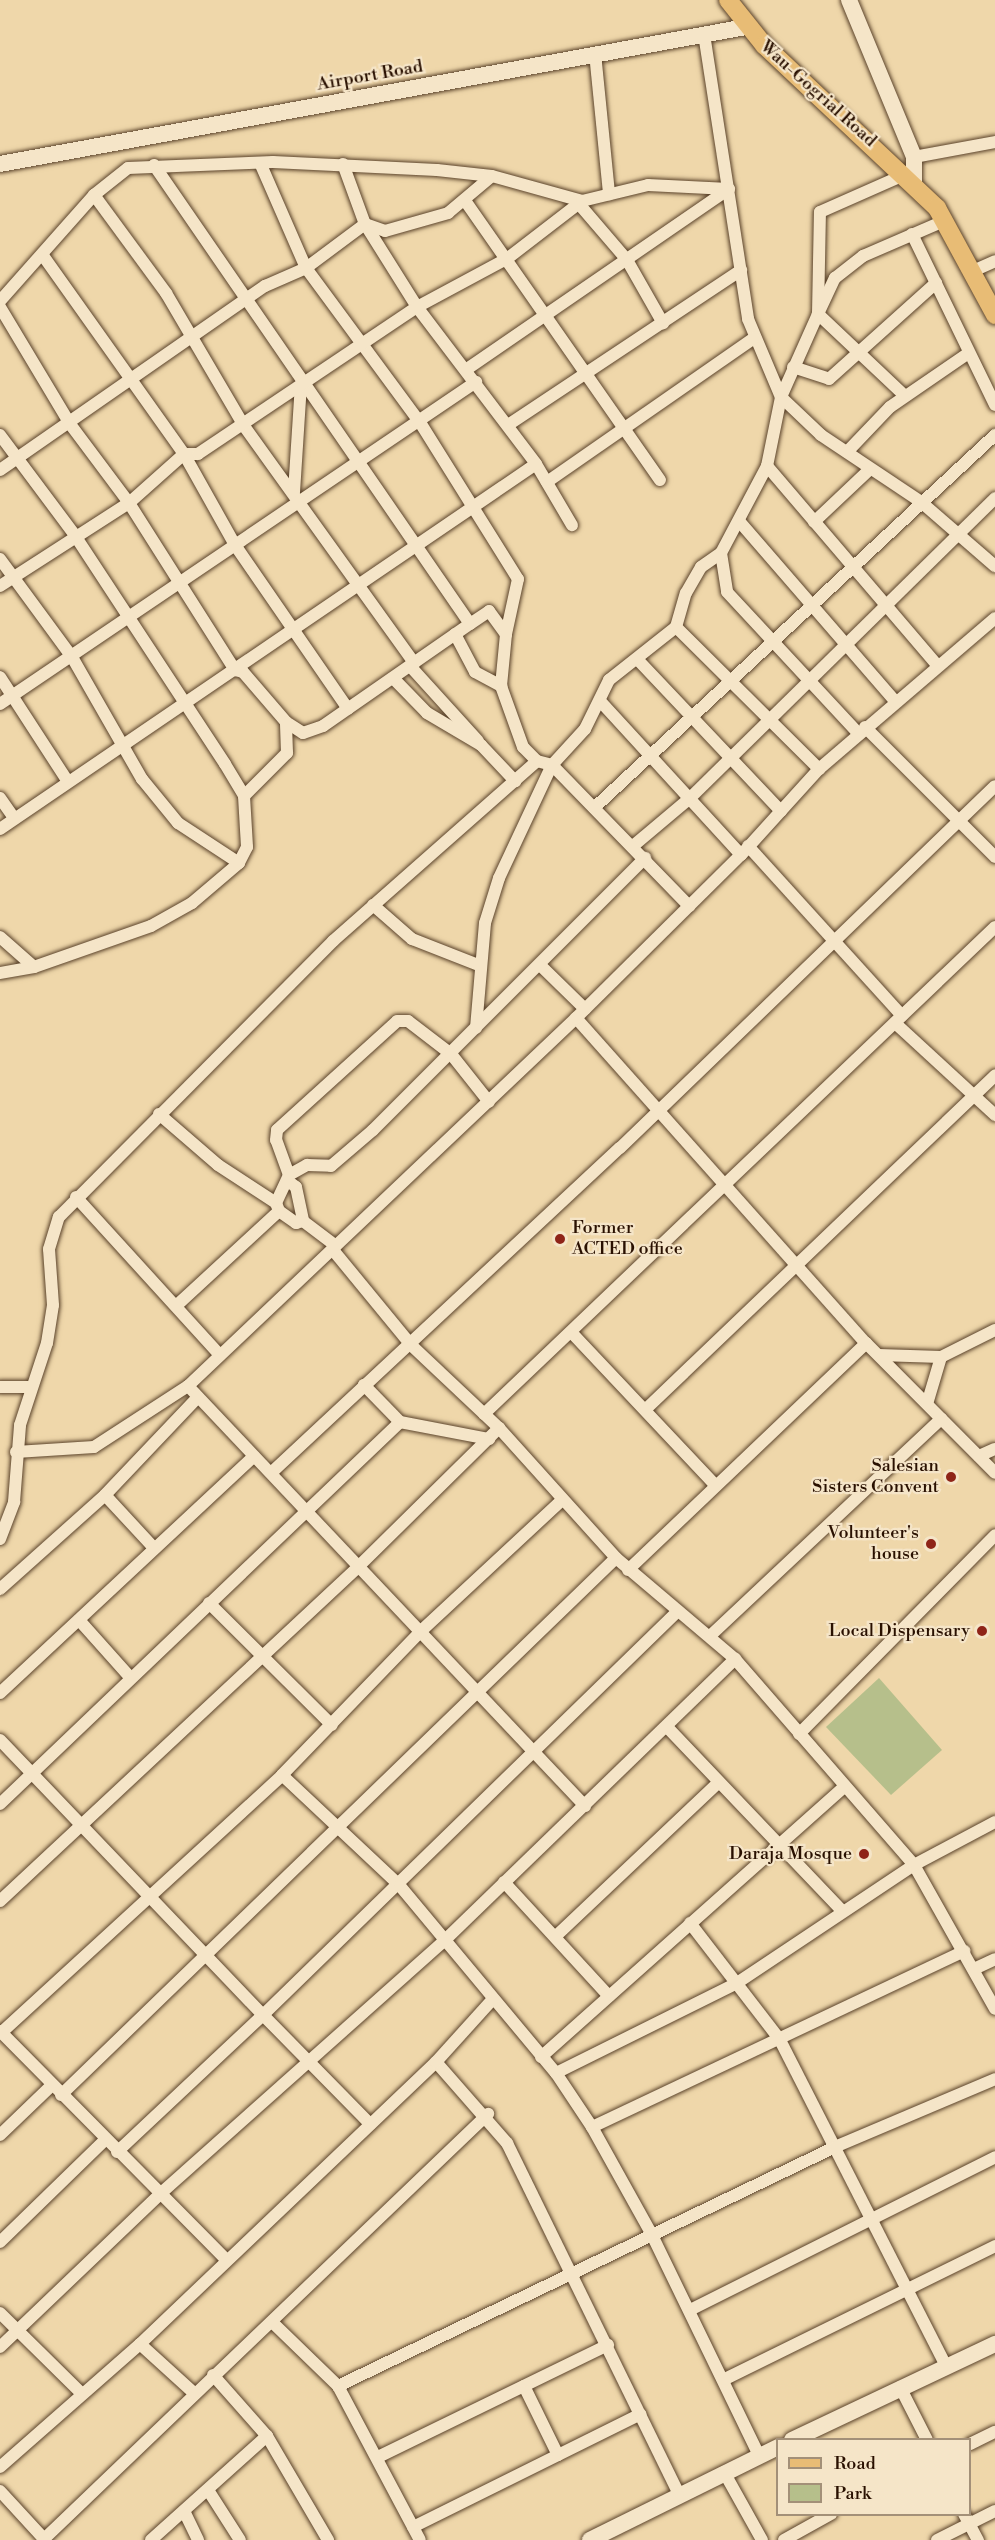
<!DOCTYPE html>
<html>
<head>
<meta charset="utf-8">
<style>
	body { margin:0 }
	#map { position:relative; width:995px; height:2540px; overflow:hidden; background:#efd7aa; font-family:"Libre Bodoni",serif }
	div>[style] { position:absolute }
	[style*='--x'] { left:calc(var(--x)*1px); top:calc(var(--y)*1px); width:calc(var(--w)*1px); rotate:calc(var(--a)*1deg) }
	.green>* { inset:0; background:#b6bf8b }
	.roads { filter:drop-shadow(0 0 2px #5a422a) drop-shadow(0 0 2px #5a422a) }
	.street>* { height:12px; margin:-6px; padding:0 6px; transform-origin:6px; border-radius:6px; background:#f5e5c8 }
	.secondary>* { height:16px; margin:-8px; padding:0 8px; transform-origin:8px; border-radius:8px; background:#f5e5c8 }
	.primary>* { height:18px; margin:-9px; padding:0 9px; transform-origin:9px; border-radius:9px; background:#e8bc75 }
	.dots>* { width:16px; height:16px; translate:-50% -50%; box-sizing:border-box; border:3px solid #f5e5c8; border-radius:50% }
	span { translate:-50% -50%; white-space:nowrap; text-align:center; line-height:1.15; -webkit-text-stroke:4.5px #f5e5c8; paint-order:stroke }
	.street-label { font-size:18px; color:#291000 }
	.poi-label { font-size:18px; color:#291000 }
	.left { translate:0 -50%; text-align:left }
	.right { translate:-100% -50%; text-align:right }
	.legend { position:absolute; left:776px; top:2438px; width:195px; height:78px; box-sizing:border-box; background:#f5e5c8; border:2px solid #a39078; margin:0; padding:8px 10px; list-style:none; font-size:18px; color:#291000 }
	.legend li { display:flex; align-items:center; gap:12px; height:30px }
	.legend b { width:30px; border:2px solid #a39078 }
</style>
</head>
<body>
<div id="map">
	<div class="green">
		<div style="clip-path:polygon(879px 1678px,942px 1750px,891px 1795px,826px 1727px)"></div>
	</div>
	<div class="roads">
		<div class="street">
			<div style="--x:704;--y:34;--w:288;--a:81.2"></div>
			<div style="--x:748;--y:319;--w:85;--a:67.1"></div>
			<div style="--x:781;--y:397;--w:55;--a:43.5"></div>
			<div style="--x:821;--y:435;--w:120;--a:33.8"></div>
			<div style="--x:921;--y:502;--w:98;--a:40.9"></div>
			<div style="--x:595;--y:53;--w:142;--a:84.3"></div>
			<div style="--x:914;--y:157;--w:82;--a:-10.5"></div>
			<div style="--x:343;--y:164;--w:64;--a:69.9"></div>
			<div style="--x:365;--y:224;--w:98;--a:57.9"></div>
			<div style="--x:417;--y:307;--w:197;--a:52.8"></div>
			<div style="--x:536;--y:464;--w:71;--a:59.5"></div>
			<div style="--x:154;--y:165;--w:557;--a:55.45"></div>
			<div style="--x:470;--y:624;--w:23;--a:-34"></div>
			<div style="--x:489;--y:611;--w:29;--a:54"></div>
			<div style="--x:506;--y:634;--w:52;--a:95.5"></div>
			<div style="--x:501;--y:686;--w:65;--a:70.2"></div>
			<div style="--x:523;--y:747;--w:20;--a:45"></div>
			<div style="--x:261;--y:165;--w:112;--a:66.4"></div>
			<div style="--x:306;--y:268;--w:194;--a:53.6"></div>
			<div style="--x:421;--y:424;--w:183;--a:58"></div>
			<div style="--x:518;--y:579;--w:56;--a:102.3"></div>
			<div style="--x:94;--y:195;--w:122;--a:53.7"></div>
			<div style="--x:166;--y:293;--w:154;--a:59.6"></div>
			<div style="--x:244;--y:426;--w:292;--a:54.3"></div>
			<div style="--x:466;--y:202;--w:339;--a:55.1"></div>
			<div style="--x:579;--y:204;--w:74;--a:49.4"></div>
			<div style="--x:627;--y:260;--w:73;--a:60.3"></div>
			<div style="--x:912;--y:234;--w:190;--a:64.1"></div>
			<div style="--x:44;--y:257;--w:242;--a:54.6"></div>
			<div style="--x:184;--y:454;--w:104;--a:60.7"></div>
			<div style="--x:235;--y:545;--w:199;--a:55.4"></div>
			<div style="--x:973;--y:271;--w:24;--a:-24"></div>
			<div style="--x:0;--y:301;--w:142;--a:-48.4"></div>
			<div style="--x:94;--y:195;--w:43;--a:-38.5"></div>
			<div style="--x:128;--y:168;--w:145;--a:-2.4"></div>
			<div style="--x:273;--y:162;--w:164;--a:2.8"></div>
			<div style="--x:437;--y:170;--w:55;--a:6.2"></div>
			<div style="--x:492;--y:176;--w:93;--a:15.5"></div>
			<div style="--x:0;--y:307;--w:136;--a:59.1"></div>
			<div style="--x:70;--y:424;--w:99;--a:53.2"></div>
			<div style="--x:129;--y:503;--w:198;--a:57.6"></div>
			<div style="--x:235;--y:670;--w:8;--a:14"></div>
			<div style="--x:243;--y:672;--w:66;--a:49.3"></div>
			<div style="--x:793;--y:367;--w:38;--a:18"></div>
			<div style="--x:829;--y:379;--w:144;--a:-41.9"></div>
			<div style="--x:467;--y:369;--w:318;--a:-34.5"></div>
			<div style="--x:905;--y:396;--w:120;--a:-136.7"></div>
			<div style="--x:818;--y:314;--w:40;--a:-65"></div>
			<div style="--x:835;--y:278;--w:36;--a:-38"></div>
			<div style="--x:863;--y:256;--w:90;--a:-23.4"></div>
			<div style="--x:508;--y:425;--w:280;--a:-33.6"></div>
			<div style="--x:0;--y:435;--w:124;--a:53.2"></div>
			<div style="--x:74;--y:534;--w:275;--a:56.7"></div>
			<div style="--x:225;--y:764;--w:37;--a:59"></div>
			<div style="--x:244;--y:796;--w:51;--a:86.6"></div>
			<div style="--x:247;--y:847;--w:18;--a:117"></div>
			<div style="--x:239;--y:863;--w:62;--a:139.6"></div>
			<div style="--x:192;--y:903;--w:47;--a:150.7"></div>
			<div style="--x:151;--y:926;--w:124;--a:160.7"></div>
			<div style="--x:34;--y:967;--w:35;--a:170"></div>
			<div style="--x:847;--y:452;--w:62;--a:-46.3"></div>
			<div style="--x:890;--y:407;--w:93;--a:-34.5"></div>
			<div style="--x:767;--y:466;--w:262;--a:49.5"></div>
			<div style="--x:0;--y:470;--w:323;--a:-34.8"></div>
			<div style="--x:265;--y:286;--w:45;--a:-23.7"></div>
			<div style="--x:306;--y:268;--w:74;--a:-36.7"></div>
			<div style="--x:365;--y:224;--w:21;--a:19"></div>
			<div style="--x:385;--y:231;--w:66;--a:-15.9"></div>
			<div style="--x:448;--y:213;--w:57;--a:-40.1"></div>
			<div style="--x:547;--y:482;--w:252;--a:-34.8"></div>
			<div style="--x:294;--y:492;--w:107;--a:-86.3"></div>
			<div style="--x:739;--y:521;--w:237;--a:49.1"></div>
			<div style="--x:814;--y:522;--w:77;--a:-43.4"></div>
			<div style="--x:721;--y:553;--w:39;--a:81"></div>
			<div style="--x:727;--y:592;--w:194;--a:47.1"></div>
			<div style="--x:0;--y:559;--w:122;--a:53.7"></div>
			<div style="--x:72;--y:657;--w:141;--a:60.2"></div>
			<div style="--x:142;--y:779;--w:57;--a:50.7"></div>
			<div style="--x:178;--y:823;--w:73;--a:33.3"></div>
			<div style="--x:0;--y:586;--w:153;--a:-32.8"></div>
			<div style="--x:129;--y:503;--w:74;--a:-41.7"></div>
			<div style="--x:184;--y:454;--w:14;--a:0"></div>
			<div style="--x:198;--y:454;--w:264;--a:-33.9"></div>
			<div style="--x:417;--y:307;--w:103;--a:-28.3"></div>
			<div style="--x:508;--y:258;--w:93;--a:-37.6"></div>
			<div style="--x:582;--y:201;--w:68;--a:-13.6"></div>
			<div style="--x:648;--y:185;--w:81;--a:2.8"></div>
			<div style="--x:676;--y:627;--w:202;--a:44.8"></div>
			<div style="--x:455;--y:634;--w:43;--a:62.2"></div>
			<div style="--x:475;--y:672;--w:30;--a:28"></div>
			<div style="--x:638;--y:660;--w:208;--a:46.6"></div>
			<div style="--x:410;--y:666;--w:101;--a:47.8"></div>
			<div style="--x:0;--y:677;--w:123;--a:57"></div>
			<div style="--x:393;--y:678;--w:49;--a:45.8"></div>
			<div style="--x:427;--y:713;--w:63;--a:30.7"></div>
			<div style="--x:481;--y:745;--w:50;--a:46.6"></div>
			<div style="--x:601;--y:702;--w:207;--a:47.5"></div>
			<div style="--x:0;--y:704;--w:575;--a:-34.08"></div>
			<div style="--x:865;--y:727;--w:184;--a:45"></div>
			<div style="--x:244;--y:796;--w:61;--a:-45"></div>
			<div style="--x:287;--y:753;--w:31;--a:-92"></div>
			<div style="--x:286;--y:722;--w:20;--a:33"></div>
			<div style="--x:303;--y:733;--w:21;--a:-19"></div>
			<div style="--x:323;--y:726;--w:179;--a:-34.8"></div>
			<div style="--x:0;--y:798;--w:24;--a:55"></div>
			<div style="--x:594;--y:808;--w:548;--a:-42.93"></div>
			<div style="--x:0;--y:829;--w:648;--a:-34.25"></div>
			<div style="--x:633;--y:846;--w:75;--a:-40.1"></div>
			<div style="--x:690;--y:798;--w:428;--a:-44.5"></div>
			<div style="--x:748;--y:846;--w:229;--a:47.8"></div>
			<div style="--x:373;--y:905;--w:52;--a:41.1"></div>
			<div style="--x:412;--y:939;--w:74;--a:21.4"></div>
			<div style="--x:0;--y:937;--w:45;--a:41.4"></div>
			<div style="--x:540;--y:965;--w:63;--a:44.4"></div>
			<div style="--x:576;--y:1018;--w:436;--a:48.3"></div>
			<div style="--x:866;--y:1343;--w:183;--a:45.2"></div>
			<div style="--x:895;--y:1023;--w:136;--a:42.6"></div>
			<div style="--x:476;--y:1028;--w:105;--a:-85.1"></div>
			<div style="--x:485;--y:923;--w:47;--a:-72.7"></div>
			<div style="--x:499;--y:878;--w:125;--a:-64.9"></div>
			<div style="--x:552;--y:765;--w:49;--a:-47.5"></div>
			<div style="--x:585;--y:729;--w:55;--a:-63.9"></div>
			<div style="--x:609;--y:680;--w:85;--a:-38.3"></div>
			<div style="--x:676;--y:627;--w:35;--a:-74"></div>
			<div style="--x:686;--y:593;--w:30;--a:-60"></div>
			<div style="--x:701;--y:567;--w:24;--a:-35"></div>
			<div style="--x:721;--y:553;--w:98;--a:-62.1"></div>
			<div style="--x:767;--y:466;--w:70;--a:-78.5"></div>
			<div style="--x:781;--y:397;--w:91;--a:-66"></div>
			<div style="--x:818;--y:314;--w:102;--a:-88.9"></div>
			<div style="--x:820;--y:212;--w:94;--a:-23.8"></div>
			<div style="--x:159;--y:1114;--w:78;--a:40.8"></div>
			<div style="--x:218;--y:1165;--w:69;--a:33.2"></div>
			<div style="--x:276;--y:1203;--w:9;--a:69"></div>
			<div style="--x:279;--y:1211;--w:21;--a:35"></div>
			<div style="--x:296;--y:1223;--w:7;--a:-16"></div>
			<div style="--x:289;--y:1175;--w:21;--a:-29"></div>
			<div style="--x:307;--y:1165;--w:24;--a:2"></div>
			<div style="--x:331;--y:1166;--w:55;--a:-40.6"></div>
			<div style="--x:373;--y:1130;--w:385;--a:-45"></div>
			<div style="--x:288;--y:1181;--w:10;--a:37"></div>
			<div style="--x:296;--y:1187;--w:35;--a:78"></div>
			<div style="--x:303;--y:1221;--w:41;--a:37.1"></div>
			<div style="--x:76;--y:1197;--w:212;--a:47.7"></div>
			<div style="--x:276;--y:1203;--w:31;--a:-65"></div>
			<div style="--x:289;--y:1175;--w:37;--a:-110"></div>
			<div style="--x:276;--y:1140;--w:10;--a:-84"></div>
			<div style="--x:277;--y:1130;--w:162;--a:-42.2"></div>
			<div style="--x:397;--y:1021;--w:11;--a:0"></div>
			<div style="--x:408;--y:1021;--w:54;--a:37.5"></div>
			<div style="--x:451;--y:1054;--w:61;--a:51.6"></div>
			<div style="--x:333;--y:1250;--w:123;--a:50.6"></div>
			<div style="--x:411;--y:1345;--w:121;--a:43.3"></div>
			<div style="--x:499;--y:1428;--w:175;--a:48"></div>
			<div style="--x:616;--y:1558;--w:156;--a:40.3"></div>
			<div style="--x:735;--y:1659;--w:273;--a:49"></div>
			<div style="--x:914;--y:1865;--w:165;--a:60.6"></div>
			<div style="--x:176;--y:1306;--w:140;--a:-42.7"></div>
			<div style="--x:571;--y:1332;--w:209;--a:46.7"></div>
			<div style="--x:879;--y:1355;--w:62;--a:1.8"></div>
			<div style="--x:941;--y:1357;--w:60;--a:-26.6"></div>
			<div style="--x:188;--y:1386;--w:578;--a:46.61"></div>
			<div style="--x:0;--y:1387;--w:30;--a:0"></div>
			<div style="--x:927;--y:1404;--w:49;--a:-73.4"></div>
			<div style="--x:646;--y:1409;--w:483;--a:-43.7"></div>
			<div style="--x:484;--y:1414;--w:706;--a:-43.62"></div>
			<div style="--x:400;--y:1422;--w:91;--a:10.8"></div>
			<div style="--x:16;--y:1452;--w:78;--a:-3.7"></div>
			<div style="--x:94;--y:1447;--w:112;--a:-33"></div>
			<div style="--x:188;--y:1386;--w:535;--a:-43.48"></div>
			<div style="--x:576;--y:1018;--w:232;--a:-44.7"></div>
			<div style="--x:741;--y:855;--w:116;--a:-47.8"></div>
			<div style="--x:819;--y:769;--w:232;--a:-40.6"></div>
			<div style="--x:979;--y:1456;--w:17;--a:-24"></div>
			<div style="--x:271;--y:1473;--w:477;--a:-43"></div>
			<div style="--x:620;--y:1148;--w:521;--a:-43.99"></div>
			<div style="--x:0;--y:1539;--w:40;--a:-69"></div>
			<div style="--x:14;--y:1502;--w:77;--a:-85.5"></div>
			<div style="--x:20;--y:1425;--w:86;--a:-71.8"></div>
			<div style="--x:47;--y:1343;--w:38;--a:-81"></div>
			<div style="--x:53;--y:1305;--w:56;--a:-94.1"></div>
			<div style="--x:49;--y:1249;--w:34;--a:-73"></div>
			<div style="--x:59;--y:1217;--w:389;--a:-45.2"></div>
			<div style="--x:333;--y:941;--w:272;--a:-41.4"></div>
			<div style="--x:537;--y:761;--w:16;--a:15"></div>
			<div style="--x:552;--y:765;--w:197;--a:45.8"></div>
			<div style="--x:154;--y:1548;--w:72;--a:-132.8"></div>
			<div style="--x:105;--y:1495;--w:135;--a:-46.5"></div>
			<div style="--x:628;--y:1570;--w:329;--a:-43.6"></div>
			<div style="--x:0;--y:1589;--w:141;--a:-41.8"></div>
			<div style="--x:209;--y:1603;--w:173;--a:44.8"></div>
			<div style="--x:79;--y:1620;--w:76;--a:48.2"></div>
			<div style="--x:711;--y:1635;--w:316;--a:-43.2"></div>
			<div style="--x:0;--y:1693;--w:347;--a:-43"></div>
			<div style="--x:667;--y:1727;--w:254;--a:46.4"></div>
			<div style="--x:799;--y:1734;--w:279;--a:-45.4"></div>
			<div style="--x:0;--y:1740;--w:381;--a:46.3"></div>
			<div style="--x:263;--y:2015;--w:578;--a:-44.23"></div>
			<div style="--x:282;--y:1775;--w:162;--a:43.2"></div>
			<div style="--x:400;--y:1886;--w:244;--a:50.2"></div>
			<div style="--x:556;--y:2073;--w:65;--a:56.3"></div>
			<div style="--x:592;--y:2127;--w:124;--a:60.9"></div>
			<div style="--x:652;--y:2235;--w:245;--a:64.1"></div>
			<div style="--x:0;--y:1804;--w:553;--a:-43.68"></div>
			<div style="--x:400;--y:1422;--w:52;--a:-134.2"></div>
			<div style="--x:504;--y:1882;--w:155;--a:47.4"></div>
			<div style="--x:0;--y:1901;--w:491;--a:-43"></div>
			<div style="--x:359;--y:1566;--w:197;--a:-44.6"></div>
			<div style="--x:690;--y:1923;--w:148;--a:52.4"></div>
			<div style="--x:780;--y:2040;--w:364;--a:63"></div>
			<div style="--x:556;--y:1936;--w:223;--a:-43.4"></div>
			<div style="--x:974;--y:1969;--w:23;--a:-25"></div>
			<div style="--x:0;--y:2031;--w:321;--a:45.3"></div>
			<div style="--x:2;--y:2032;--w:380;--a:-42.5"></div>
			<div style="--x:282;--y:1775;--w:200;--a:-46"></div>
			<div style="--x:421;--y:1631;--w:192;--a:-42.9"></div>
			<div style="--x:541;--y:2057;--w:407;--a:-41.7"></div>
			<div style="--x:436;--y:2062;--w:108;--a:48.8"></div>
			<div style="--x:507;--y:2143;--w:391;--a:63.9"></div>
			<div style="--x:556;--y:2073;--w:202;--a:-26.4"></div>
			<div style="--x:737;--y:1983;--w:213;--a:-33.7"></div>
			<div style="--x:914;--y:1865;--w:92;--a:-28"></div>
			<div style="--x:61;--y:2095;--w:772;--a:-44.06"></div>
			<div style="--x:592;--y:2127;--w:412;--a:-25.3"></div>
			<div style="--x:0;--y:2135;--w:72;--a:-43.9"></div>
			<div style="--x:117;--y:2152;--w:200;--a:-43.2"></div>
			<div style="--x:263;--y:2015;--w:153;--a:45.5"></div>
			<div style="--x:0;--y:2242;--w:146;--a:-44.2"></div>
			<div style="--x:690;--y:2310;--w:341;--a:-26.6"></div>
			<div style="--x:0;--y:2313;--w:115;--a:44.6"></div>
			<div style="--x:272;--y:2322;--w:92;--a:44.1"></div>
			<div style="--x:338;--y:2386;--w:174;--a:62"></div>
			<div style="--x:140;--y:2344;--w:74;--a:42.3"></div>
			<div style="--x:0;--y:2347;--w:221;--a:-43.7"></div>
			<div style="--x:160;--y:2194;--w:379;--a:-41.7"></div>
			<div style="--x:443;--y:1942;--w:407;--a:-44.1"></div>
			<div style="--x:213;--y:2375;--w:81;--a:48.5"></div>
			<div style="--x:267;--y:2436;--w:121;--a:59.6"></div>
			<div style="--x:725;--y:2379;--w:301;--a:-26.2"></div>
			<div style="--x:338;--y:2386;--w:551;--a:-25.68"></div>
			<div style="--x:835;--y:2147;--w:174;--a:-23"></div>
			<div style="--x:524;--y:2386;--w:77;--a:63.8"></div>
			<div style="--x:900;--y:2387;--w:59;--a:63"></div>
			<div style="--x:970;--y:2444;--w:28;--a:-26"></div>
			<div style="--x:378;--y:2457;--w:256;--a:-26"></div>
			<div style="--x:0;--y:2467;--w:186;--a:-41.3"></div>
			<div style="--x:140;--y:2344;--w:409;--a:-43.6"></div>
			<div style="--x:436;--y:2062;--w:84;--a:-47.9"></div>
			<div style="--x:724;--y:2472;--w:78;--a:60.8"></div>
			<div style="--x:208;--y:2490;--w:59;--a:57.4"></div>
			<div style="--x:0;--y:2491;--w:67;--a:47.4"></div>
			<div style="--x:184;--y:2511;--w:32;--a:64"></div>
			<div style="--x:964;--y:2514;--w:30;--a:62"></div>
			<div style="--x:413;--y:2527;--w:254;--a:-26.4"></div>
			<div style="--x:44;--y:2539;--w:615;--a:-43.75"></div>
			<div style="--x:151;--y:2540;--w:156;--a:-41.9"></div>
			<div style="--x:784;--y:2540;--w:54;--a:-29"></div>
			<div style="--x:937;--y:2540;--w:65;--a:-26.6"></div>
		</div>
		<div class="secondary">
			<div style="--x:849;--y:0;--w:170;--a:67.5"></div>
			<div style="--x:914;--y:157;--w:26;--a:90"></div>
			<div style="--x:0;--y:164;--w:758;--a:-10.41"></div>
			<div style="--x:792;--y:2440;--w:225;--a:-25.3"></div>
			<div style="--x:590;--y:2540;--w:210;--a:-26.3"></div>
		</div>
		<div class="primary">
			<div style="--x:728;--y:0;--w:58;--a:51.3"></div>
			<div style="--x:764;--y:45;--w:238;--a:43.3"></div>
			<div style="--x:937;--y:208;--w:122;--a:61.5"></div>
		</div>
	</div>
	<div class="dots">
		<div style="left:560px;top:1239px;background:#8f2418"></div>
		<div style="left:951px;top:1477px;background:#8f2418"></div>
		<div style="left:931px;top:1544px;background:#8f2418"></div>
		<div style="left:982px;top:1631px;background:#8f2418"></div>
		<div style="left:864px;top:1854px;background:#8f2418"></div>
	</div>
	<div class="street-label">
		<span style="left:370px;top:76px;rotate:-10deg">Airport Road</span>
		<span style="left:818px;top:94px;rotate:42deg">Wau-Gogrial Road</span>
	</div>
	<div class="poi-label">
		<span class="left" style="left:572px;top:1239px">Former<br>ACTED office</span>
		<span class="right" style="left:939px;top:1477px">Salesian<br>Sisters Convent</span>
		<span class="right" style="left:919px;top:1544px">Volunteer's<br>house</span>
		<span class="right" style="left:970px;top:1631px">Local Dispensary</span>
		<span class="right" style="left:852px;top:1854px">Daraja Mosque</span>
	</div>
	<ul class="legend">
	<li><b style="height:8px;background:#e8bc75"></b>Road</li>
	<li><b style="height:16px;background:#b6bf8b"></b>Park</li>
	</ul>
</div>
</body>
</html>
